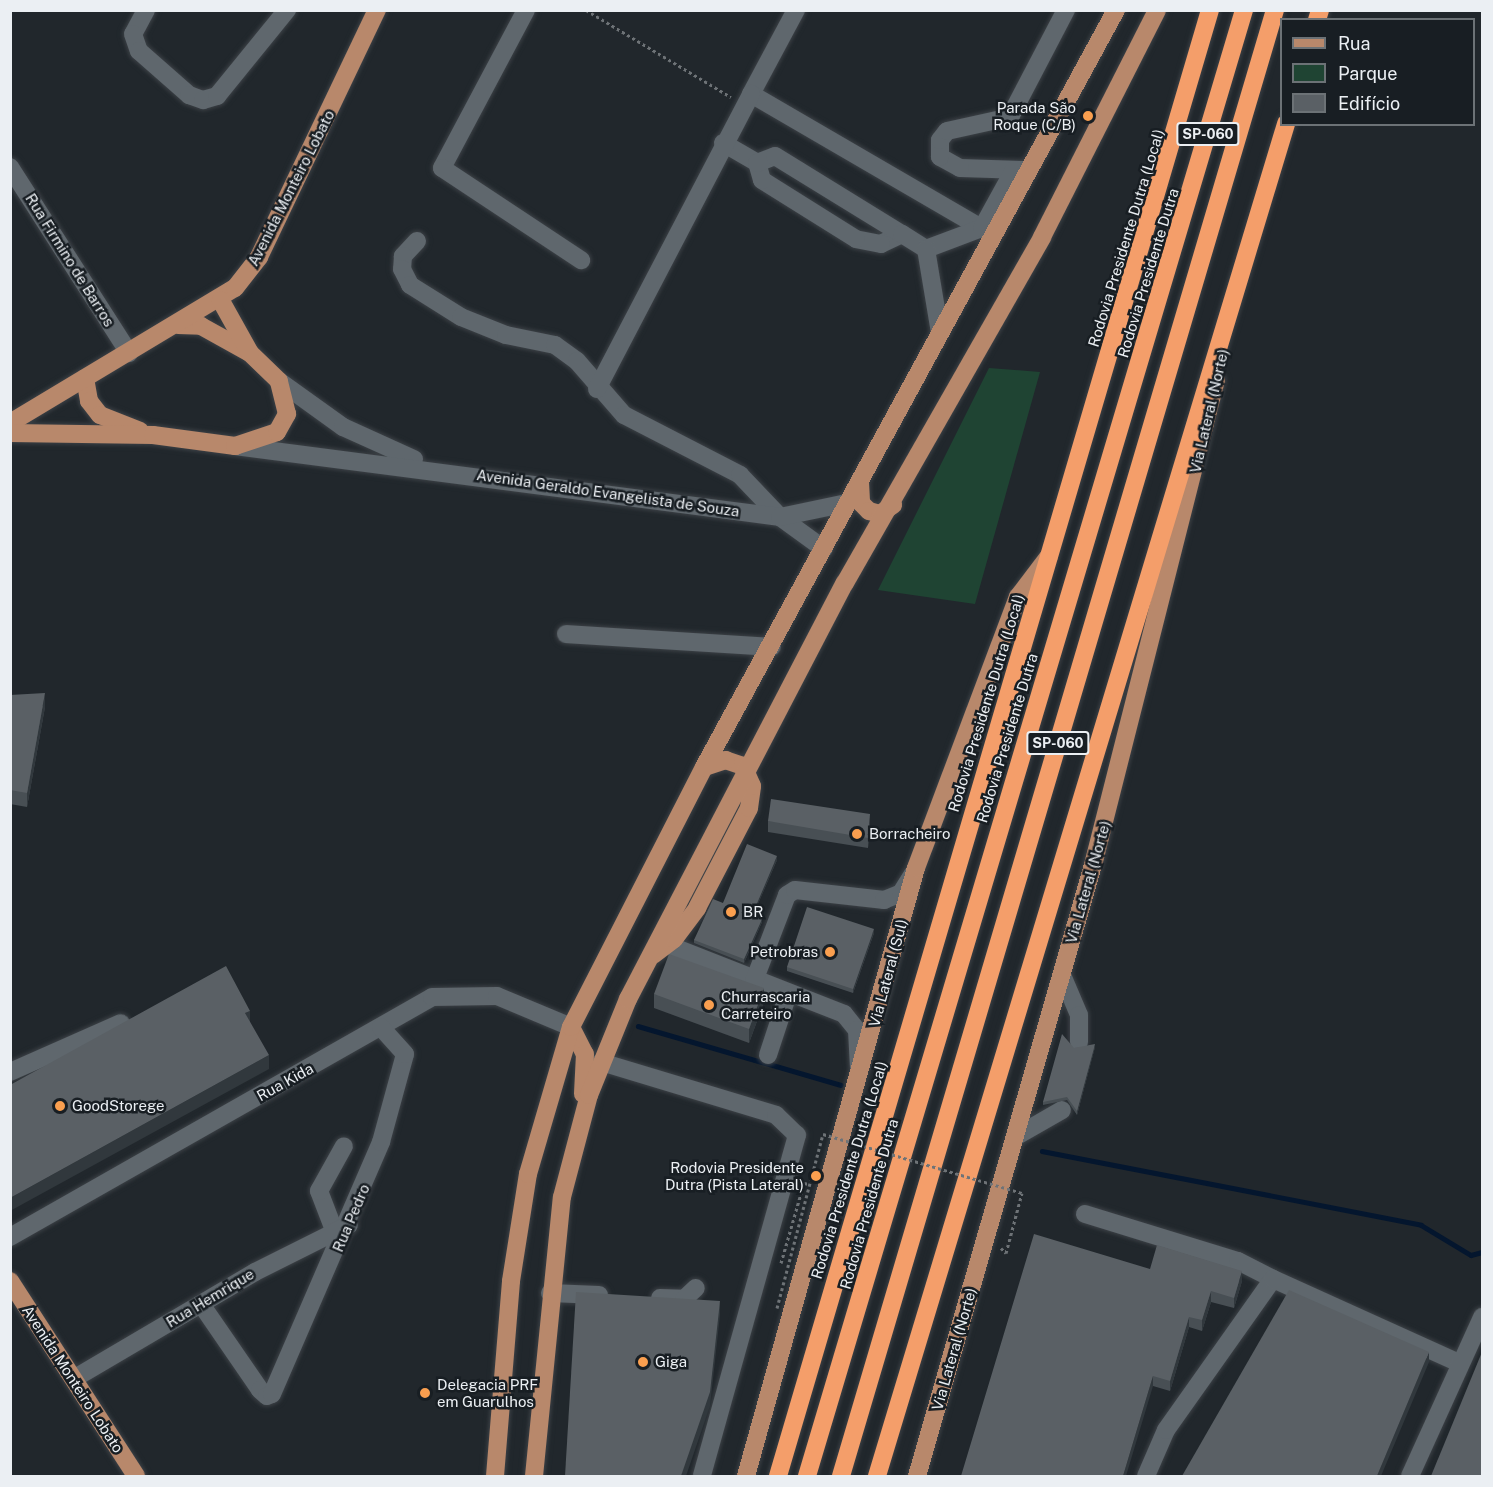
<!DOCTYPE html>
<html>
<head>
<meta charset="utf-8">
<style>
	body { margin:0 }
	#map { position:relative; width:1493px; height:1487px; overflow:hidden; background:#21272c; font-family:"Public Sans",sans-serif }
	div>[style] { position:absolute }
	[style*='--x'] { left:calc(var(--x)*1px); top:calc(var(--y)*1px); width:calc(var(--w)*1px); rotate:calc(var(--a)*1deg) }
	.green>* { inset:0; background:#1f4433 }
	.stream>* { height:4.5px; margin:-2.25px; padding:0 2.25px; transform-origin:2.25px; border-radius:2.25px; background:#04162e }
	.path>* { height:3px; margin-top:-1.5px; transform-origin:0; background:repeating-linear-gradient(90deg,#6e7377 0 3px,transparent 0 6px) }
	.roads { filter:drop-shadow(0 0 2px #3c4146) drop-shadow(0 0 2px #3c4146) }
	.minor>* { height:18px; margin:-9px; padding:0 9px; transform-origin:9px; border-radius:9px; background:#5f676d }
	.major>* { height:18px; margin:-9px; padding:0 9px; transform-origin:9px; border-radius:9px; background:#b8886b }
	.highway>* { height:18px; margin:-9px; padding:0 9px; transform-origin:9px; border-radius:9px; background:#f49e6a }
	.path-bridge>* { height:3px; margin-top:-1.5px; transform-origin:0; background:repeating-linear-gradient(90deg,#6e7377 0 3px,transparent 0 6px) }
	.wall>* { inset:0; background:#484f54 }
	.shaded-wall>* { inset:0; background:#31383d }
	.building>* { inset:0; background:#5a6065 }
	.dots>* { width:16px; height:16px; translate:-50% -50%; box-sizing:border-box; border:3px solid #181e23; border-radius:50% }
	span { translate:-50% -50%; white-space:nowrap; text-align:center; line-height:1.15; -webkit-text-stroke:5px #181e23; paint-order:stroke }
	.shield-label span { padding:2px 4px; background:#181e23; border:2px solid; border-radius:4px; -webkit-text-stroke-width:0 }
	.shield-label { font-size:14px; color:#ebeff3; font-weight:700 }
	.poi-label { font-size:15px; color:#ebeff3 }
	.right { translate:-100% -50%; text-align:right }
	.left { translate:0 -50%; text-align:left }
	.street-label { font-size:15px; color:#ebeff3 }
	.frame { position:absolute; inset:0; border:12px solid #ebeff3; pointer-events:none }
	.legend { position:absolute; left:1280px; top:18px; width:195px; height:108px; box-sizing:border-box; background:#181e23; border:2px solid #6c7276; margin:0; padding:8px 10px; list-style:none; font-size:18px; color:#ebeff3 }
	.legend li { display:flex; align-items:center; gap:12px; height:30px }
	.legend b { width:30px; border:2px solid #6c7276 }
</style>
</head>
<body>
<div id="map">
	<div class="green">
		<div style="clip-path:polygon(989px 368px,1040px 372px,975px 604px,878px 590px)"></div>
	</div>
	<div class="stream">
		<div style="--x:638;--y:1026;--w:211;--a:16.2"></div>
		<div style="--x:1042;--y:1151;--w:386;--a:11"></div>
		<div style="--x:1421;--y:1225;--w:58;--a:31"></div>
		<div style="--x:1471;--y:1255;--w:11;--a:-15"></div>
	</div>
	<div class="path">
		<div style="--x:586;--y:10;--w:169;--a:31"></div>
		<div style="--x:1001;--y:1248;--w:7;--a:45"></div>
		<div style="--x:1006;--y:1253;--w:62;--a:-75.1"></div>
		<div style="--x:781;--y:1263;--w:83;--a:-74"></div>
		<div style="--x:804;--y:1183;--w:5;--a:11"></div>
	</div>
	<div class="roads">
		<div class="minor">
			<div style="--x:146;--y:10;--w:27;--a:118"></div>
			<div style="--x:133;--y:34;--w:18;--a:71"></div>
			<div style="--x:139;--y:51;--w:67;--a:41.3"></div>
			<div style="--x:189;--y:95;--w:15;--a:20"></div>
			<div style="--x:203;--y:100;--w:15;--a:-16"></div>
			<div style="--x:217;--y:96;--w:111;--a:-50.9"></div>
			<div style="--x:526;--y:10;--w:179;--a:118"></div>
			<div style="--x:442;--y:168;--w:167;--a:33.5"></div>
			<div style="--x:796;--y:10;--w:95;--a:118.2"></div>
			<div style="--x:751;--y:94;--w:276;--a:30.2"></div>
			<div style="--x:723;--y:143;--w:39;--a:30"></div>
			<div style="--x:10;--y:167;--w:221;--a:57.4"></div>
			<div style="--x:1023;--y:170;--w:63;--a:-178.2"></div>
			<div style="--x:960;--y:168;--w:23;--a:-151"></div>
			<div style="--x:940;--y:157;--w:17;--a:-90"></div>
			<div style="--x:940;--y:140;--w:11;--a:-52"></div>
			<div style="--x:947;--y:131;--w:65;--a:-12.5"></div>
			<div style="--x:1010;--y:117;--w:121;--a:-62.4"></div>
			<div style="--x:902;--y:234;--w:23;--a:155"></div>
			<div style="--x:881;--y:244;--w:25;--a:-169"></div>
			<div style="--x:856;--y:239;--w:111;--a:-147.9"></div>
			<div style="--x:762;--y:180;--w:18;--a:-106"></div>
			<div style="--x:757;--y:163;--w:19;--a:-21"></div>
			<div style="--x:775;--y:156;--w:149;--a:31.6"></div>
			<div style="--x:902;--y:234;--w:28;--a:32"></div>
			<div style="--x:926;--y:249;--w:60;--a:-20.6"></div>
			<div style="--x:982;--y:228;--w:66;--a:-61.1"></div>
			<div style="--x:417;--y:241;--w:21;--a:133"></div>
			<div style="--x:403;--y:256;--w:13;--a:94"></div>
			<div style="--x:402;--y:269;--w:18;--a:63"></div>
			<div style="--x:410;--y:285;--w:60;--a:32.1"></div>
			<div style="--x:461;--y:317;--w:48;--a:21.8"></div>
			<div style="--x:506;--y:335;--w:50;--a:11.5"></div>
			<div style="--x:555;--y:345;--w:27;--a:36"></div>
			<div style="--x:577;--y:361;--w:72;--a:49"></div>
			<div style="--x:624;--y:415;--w:131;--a:27.3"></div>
			<div style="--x:740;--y:475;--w:58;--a:46.4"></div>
			<div style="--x:780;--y:517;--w:54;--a:36"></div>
			<div style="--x:926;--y:249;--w:85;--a:80.5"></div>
			<div style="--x:279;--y:381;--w:79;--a:35.7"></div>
			<div style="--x:343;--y:427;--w:78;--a:24.3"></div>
			<div style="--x:597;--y:389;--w:333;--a:-62.4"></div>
			<div style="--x:235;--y:446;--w:550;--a:7.42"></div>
			<div style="--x:780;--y:517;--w:68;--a:-11.8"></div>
			<div style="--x:566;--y:634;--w:206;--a:3.6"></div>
			<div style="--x:668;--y:945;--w:189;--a:21.4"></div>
			<div style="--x:844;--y:1014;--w:21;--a:51"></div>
			<div style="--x:857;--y:1030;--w:37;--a:87"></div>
			<div style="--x:1062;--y:975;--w:43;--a:67"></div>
			<div style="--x:1079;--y:1015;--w:27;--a:90"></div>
			<div style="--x:754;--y:981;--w:92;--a:-69"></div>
			<div style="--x:787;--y:895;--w:9;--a:-32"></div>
			<div style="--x:795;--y:890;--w:90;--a:6.4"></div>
			<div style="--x:884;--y:900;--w:18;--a:-22"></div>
			<div style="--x:901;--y:893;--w:22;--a:-58"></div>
			<div style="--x:768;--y:1055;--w:64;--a:-71.8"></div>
			<div style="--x:601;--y:1062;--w:183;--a:16.8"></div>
			<div style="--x:776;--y:1115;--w:29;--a:44"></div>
			<div style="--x:797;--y:1135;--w:354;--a:105.6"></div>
			<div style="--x:10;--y:1072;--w:121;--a:-23.8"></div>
			<div style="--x:1015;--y:1137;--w:54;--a:-29.9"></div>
			<div style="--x:1085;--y:1214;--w:160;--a:17.1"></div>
			<div style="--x:1238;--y:1261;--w:39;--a:27"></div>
			<div style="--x:334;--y:1230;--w:42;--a:-111"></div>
			<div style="--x:319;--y:1191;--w:51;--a:-60.9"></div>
			<div style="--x:10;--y:1237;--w:485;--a:-29.6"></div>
			<div style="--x:432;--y:997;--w:65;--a:-0.9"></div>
			<div style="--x:497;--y:996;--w:80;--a:22.7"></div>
			<div style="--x:550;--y:1293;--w:49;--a:2.3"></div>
			<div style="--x:660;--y:1298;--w:24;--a:2"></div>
			<div style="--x:684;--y:1299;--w:16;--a:-43"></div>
			<div style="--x:201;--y:1304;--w:104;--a:55.5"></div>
			<div style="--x:260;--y:1390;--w:9;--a:41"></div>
			<div style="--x:267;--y:1396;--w:5;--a:-22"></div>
			<div style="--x:272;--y:1394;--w:275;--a:-66.6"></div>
			<div style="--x:381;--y:1142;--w:91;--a:-74.7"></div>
			<div style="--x:405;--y:1054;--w:36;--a:-132"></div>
			<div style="--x:75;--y:1378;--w:209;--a:-30.5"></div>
			<div style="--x:255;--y:1272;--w:105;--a:-26.6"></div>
			<div style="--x:1146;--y:1476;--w:50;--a:-66.5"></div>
			<div style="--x:1166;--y:1430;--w:185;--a:-54.7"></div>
			<div style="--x:1273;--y:1279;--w:204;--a:24.3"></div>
			<div style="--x:1410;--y:1476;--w:175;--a:-65.6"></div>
		</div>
		<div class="major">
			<div style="--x:178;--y:325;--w:23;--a:2"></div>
			<div style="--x:201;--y:326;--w:54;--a:29"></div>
			<div style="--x:85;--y:378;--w:23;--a:80"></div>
			<div style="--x:89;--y:401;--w:18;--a:52"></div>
			<div style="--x:100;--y:415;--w:43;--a:21.8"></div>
			<div style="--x:10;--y:423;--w:262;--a:-31"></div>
			<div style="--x:235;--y:288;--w:39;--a:-52"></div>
			<div style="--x:259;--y:257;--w:274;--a:-64.5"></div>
			<div style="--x:10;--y:433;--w:143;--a:0.8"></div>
			<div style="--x:153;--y:435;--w:83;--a:7.6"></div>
			<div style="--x:235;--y:446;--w:44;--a:-18.4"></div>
			<div style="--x:277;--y:432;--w:21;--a:-61"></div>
			<div style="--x:287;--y:414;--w:34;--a:-104"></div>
			<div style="--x:279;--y:381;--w:40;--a:-136"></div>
			<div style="--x:250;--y:353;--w:60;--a:-119.1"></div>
			<div style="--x:860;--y:482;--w:21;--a:87"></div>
			<div style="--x:861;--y:503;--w:11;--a:45"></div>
			<div style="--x:869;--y:511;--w:11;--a:15"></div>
			<div style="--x:880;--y:514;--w:16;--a:-35"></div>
			<div style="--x:653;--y:955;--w:26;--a:-37"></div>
			<div style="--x:674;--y:939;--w:39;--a:-53"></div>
			<div style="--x:697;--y:908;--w:113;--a:-62.5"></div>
			<div style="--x:749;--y:808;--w:22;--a:-82"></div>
			<div style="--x:752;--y:786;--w:22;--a:-114"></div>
			<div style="--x:743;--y:766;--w:18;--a:-161"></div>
			<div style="--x:726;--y:760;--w:23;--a:162"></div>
			<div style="--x:571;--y:1027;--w:30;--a:63"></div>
			<div style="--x:585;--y:1054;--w:40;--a:92.9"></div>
			<div style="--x:10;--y:1281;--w:232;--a:57.1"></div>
			<div style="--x:495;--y:1476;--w:196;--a:-85.3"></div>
			<div style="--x:511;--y:1281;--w:108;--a:-81"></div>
			<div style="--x:528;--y:1174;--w:153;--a:-73.7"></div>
			<div style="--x:571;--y:1027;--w:292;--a:-62.9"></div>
			<div style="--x:704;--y:767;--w:862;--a:-61.44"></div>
			<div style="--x:534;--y:1476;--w:280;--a:-84.3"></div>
			<div style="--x:562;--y:1197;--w:106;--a:-75.2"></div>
			<div style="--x:589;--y:1095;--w:104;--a:-67.9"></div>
			<div style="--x:628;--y:999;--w:469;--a:-62.5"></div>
			<div style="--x:845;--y:583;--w:398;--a:-60.3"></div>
			<div style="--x:1042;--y:237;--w:254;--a:-63.1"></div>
			<div style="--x:746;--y:1476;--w:631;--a:-74.38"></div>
			<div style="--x:916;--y:868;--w:290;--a:-69.4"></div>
			<div style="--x:1018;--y:597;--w:51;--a:-52.9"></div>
			<div style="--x:917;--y:1476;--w:636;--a:-73.93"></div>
			<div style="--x:1093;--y:865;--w:500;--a:-75.77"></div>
		</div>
		<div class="highway">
			<div style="--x:1317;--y:20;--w:10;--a:-73"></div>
			<div style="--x:778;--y:1476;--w:1528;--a:-73.58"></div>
			<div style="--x:807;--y:1476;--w:1530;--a:-73.4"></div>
			<div style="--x:841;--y:1476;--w:1529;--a:-73.51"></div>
			<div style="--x:877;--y:1476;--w:1413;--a:-73.17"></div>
		</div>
	</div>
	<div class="path-bridge">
		<div style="--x:777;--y:1308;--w:180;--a:-75.2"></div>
		<div style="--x:823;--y:1134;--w:208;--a:16.5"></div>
	</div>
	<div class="wall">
		<div style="clip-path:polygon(10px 695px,45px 707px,27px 807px,10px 804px)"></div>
		<div style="clip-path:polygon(768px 821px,870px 824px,868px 848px,768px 832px)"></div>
		<div style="clip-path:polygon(777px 860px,753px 915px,762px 922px,744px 963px,694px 943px,694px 940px,723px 903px)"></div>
		<div style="clip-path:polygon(874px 933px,853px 993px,787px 971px,787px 967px)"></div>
		<div style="clip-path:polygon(654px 994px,764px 1002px,749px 1043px,654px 1008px)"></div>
		<div style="clip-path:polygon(1095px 1047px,1077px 1115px,1067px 1100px,1043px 1105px,1043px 1102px,1074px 1048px)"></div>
		<div style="clip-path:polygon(1150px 1269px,1242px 1281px,1234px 1308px,1211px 1302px,1202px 1331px,1189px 1327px,1170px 1391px,1153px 1386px)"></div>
	</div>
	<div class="shaded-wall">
		<div style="clip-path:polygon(45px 693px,45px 707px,27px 807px,27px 793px)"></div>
		<div style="clip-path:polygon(870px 814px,870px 824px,868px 848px,868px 838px)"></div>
		<div style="clip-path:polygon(777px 856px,777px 860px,752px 918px,752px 915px)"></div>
		<div style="clip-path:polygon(762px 919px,762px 922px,744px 963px,744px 959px)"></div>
		<div style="clip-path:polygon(874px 929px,874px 933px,853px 993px,853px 989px)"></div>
		<div style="clip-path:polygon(764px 988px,764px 1002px,749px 1043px,749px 1029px)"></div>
		<div style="clip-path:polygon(250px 1011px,250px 1024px,245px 1013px)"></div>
		<div style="clip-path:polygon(1095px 1044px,1095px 1047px,1077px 1115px,1077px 1111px)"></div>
		<div style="clip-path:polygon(269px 1055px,269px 1069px,10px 1211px,10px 1198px)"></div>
		<div style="clip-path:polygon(1242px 1271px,1242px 1281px,1234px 1308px,1234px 1298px)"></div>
		<div style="clip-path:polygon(1211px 1291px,1211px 1302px,1202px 1331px,1202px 1320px)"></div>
		<div style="clip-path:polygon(720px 1301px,720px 1315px,710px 1406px,686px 1476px,681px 1476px)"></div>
		<div style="clip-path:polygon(1189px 1317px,1189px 1327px,1170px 1391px,1170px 1381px)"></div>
		<div style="clip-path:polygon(1429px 1352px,1429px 1362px,1381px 1476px,1377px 1476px)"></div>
		<div style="clip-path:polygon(1153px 1376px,1153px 1386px,1126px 1476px,1123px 1476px)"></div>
	</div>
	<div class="building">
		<div style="clip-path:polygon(45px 693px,27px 793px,10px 790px,10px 695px)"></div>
		<div style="clip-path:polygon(771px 799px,870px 814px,868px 838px,768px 821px)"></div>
		<div style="clip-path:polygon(747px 844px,777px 856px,752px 915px,762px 919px,744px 959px,694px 940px,713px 899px,723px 903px)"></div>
		<div style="clip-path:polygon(807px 907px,874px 929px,853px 989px,787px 967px)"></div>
		<div style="clip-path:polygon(669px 954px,764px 988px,749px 1029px,654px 994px)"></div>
		<div style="clip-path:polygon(226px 966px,250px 1011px,245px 1013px,269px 1055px,10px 1198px,10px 1085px)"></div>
		<div style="clip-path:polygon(1062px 1034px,1074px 1048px,1095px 1044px,1077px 1111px,1067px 1097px,1043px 1102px)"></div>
		<div style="clip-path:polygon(1034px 1234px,1150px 1269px,1157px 1245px,1242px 1271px,1234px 1298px,1211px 1291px,1202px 1320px,1189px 1317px,1170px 1381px,1153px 1376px,1123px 1476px,961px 1476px)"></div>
		<div style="clip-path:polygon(1289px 1290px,1429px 1352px,1377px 1476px,1182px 1476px)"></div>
		<div style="clip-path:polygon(576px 1292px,720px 1301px,710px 1392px,681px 1476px,565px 1476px)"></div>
		<div style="clip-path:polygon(1482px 1352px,1482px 1476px,1431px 1476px)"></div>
	</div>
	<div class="dots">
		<div style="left:1088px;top:116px;background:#fa9f4f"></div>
		<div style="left:857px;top:834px;background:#fa9f4f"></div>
		<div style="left:731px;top:912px;background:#fa9f4f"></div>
		<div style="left:830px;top:952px;background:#fa9f4f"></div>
		<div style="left:709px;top:1005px;background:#fa9f4f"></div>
		<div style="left:60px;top:1106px;background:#fa9f4f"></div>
		<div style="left:816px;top:1176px;background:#fa9f4f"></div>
		<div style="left:643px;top:1362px;background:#fa9f4f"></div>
		<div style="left:425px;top:1393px;background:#fa9f4f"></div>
	</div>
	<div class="shield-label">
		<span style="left:1208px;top:134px">SP-060</span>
		<span style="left:1058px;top:743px">SP-060</span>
	</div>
	<div class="poi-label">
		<span class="right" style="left:1076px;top:116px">Parada São<br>Roque (C/B)</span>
		<span class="left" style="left:869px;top:834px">Borracheiro</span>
		<span class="left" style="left:743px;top:912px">BR</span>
		<span class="right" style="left:818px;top:952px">Petrobras</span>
		<span class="left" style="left:721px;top:1005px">Churrascaria<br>Carreteiro</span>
		<span class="left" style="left:72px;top:1106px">GoodStorege</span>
		<span class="right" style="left:804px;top:1176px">Rodovia Presidente<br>Dutra (Pista Lateral)</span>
		<span class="left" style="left:655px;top:1362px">Giga</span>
		<span class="left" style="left:437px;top:1393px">Delegacia PRF<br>em Guarulhos</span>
	</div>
	<div class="street-label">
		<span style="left:291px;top:188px;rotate:-63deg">Avenida Monteiro Lobato</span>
		<span style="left:1126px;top:238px;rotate:-73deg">Rodovia Presidente Dutra (Local)</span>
		<span style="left:70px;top:260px;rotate:58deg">Rua Firmino de Barros</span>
		<span style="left:1148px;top:273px;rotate:-73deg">Rodovia Presidente Dutra</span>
		<span style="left:1209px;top:411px;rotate:-77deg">Via Lateral (Norte)</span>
		<span style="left:608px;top:493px;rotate:8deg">Avenida Geraldo Evangelista de Souza</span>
		<span style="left:986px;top:703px;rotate:-73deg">Rodovia Presidente Dutra (Local)</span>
		<span style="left:1007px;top:738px;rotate:-73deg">Rodovia Presidente Dutra</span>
		<span style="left:1088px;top:882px;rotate:-74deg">Via Lateral (Norte)</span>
		<span style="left:888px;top:973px;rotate:-75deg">Via Lateral (Sul)</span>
		<span style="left:285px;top:1082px;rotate:-29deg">Rua Kida</span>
		<span style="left:849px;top:1170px;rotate:-73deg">Rodovia Presidente Dutra (Local)</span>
		<span style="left:869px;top:1204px;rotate:-74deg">Rodovia Presidente Dutra</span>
		<span style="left:351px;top:1218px;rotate:-67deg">Rua Pedro</span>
		<span style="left:210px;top:1298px;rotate:-31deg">Rua Hemrique</span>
		<span style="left:954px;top:1349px;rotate:-74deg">Via Lateral (Norte)</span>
		<span style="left:73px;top:1379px;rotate:57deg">Avenida Monteiro Lobato</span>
	</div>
	<div class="frame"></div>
	<ul class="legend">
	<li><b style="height:8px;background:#b8886b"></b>Rua</li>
	<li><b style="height:16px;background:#1f4433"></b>Parque</li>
	<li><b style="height:16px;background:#5a6065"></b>Edifício</li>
	</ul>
</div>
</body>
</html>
